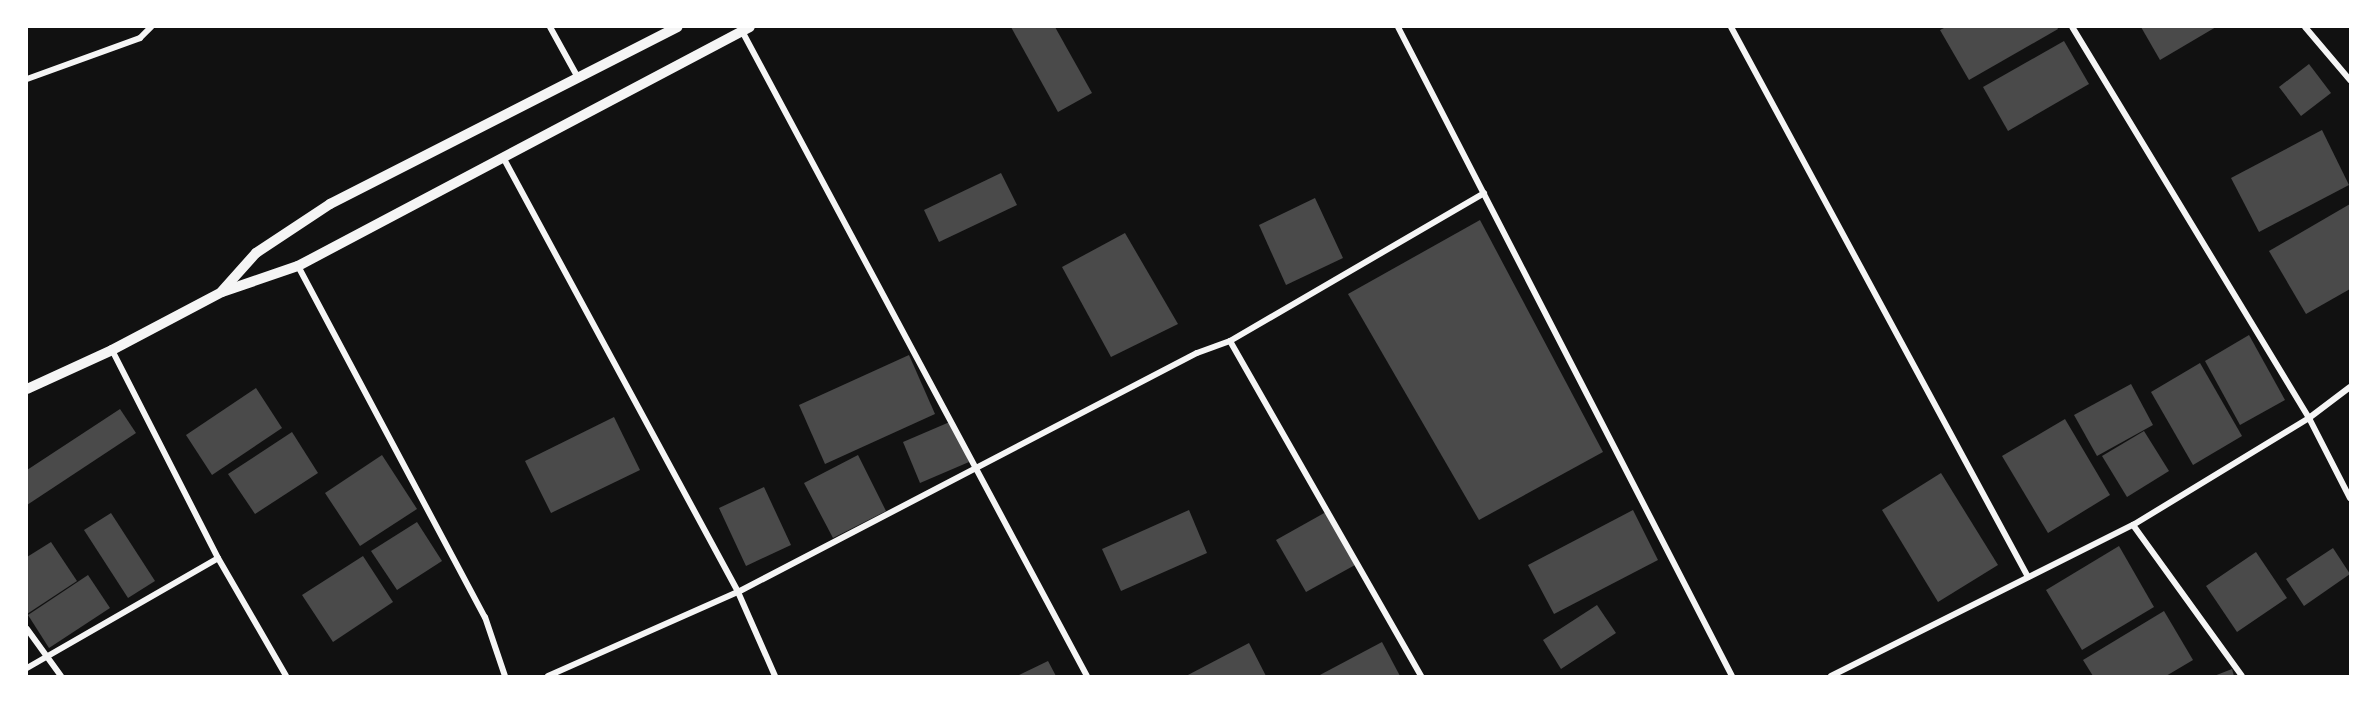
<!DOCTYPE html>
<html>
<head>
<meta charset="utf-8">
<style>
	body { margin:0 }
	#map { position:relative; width:2377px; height:703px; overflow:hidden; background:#111; font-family:Raleway,sans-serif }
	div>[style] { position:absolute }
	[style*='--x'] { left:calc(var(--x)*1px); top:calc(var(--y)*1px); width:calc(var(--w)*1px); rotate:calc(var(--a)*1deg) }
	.building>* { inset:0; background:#4a4a4a }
	.minor>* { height:6px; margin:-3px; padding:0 3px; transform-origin:3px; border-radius:3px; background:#f5f5f5 }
	.tertiary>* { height:10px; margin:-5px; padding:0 5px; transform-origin:5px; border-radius:5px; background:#f5f5f5 }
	span { translate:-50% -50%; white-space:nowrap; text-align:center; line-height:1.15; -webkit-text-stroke:5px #fff; paint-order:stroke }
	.frame { position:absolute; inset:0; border:28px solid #fff; pointer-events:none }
</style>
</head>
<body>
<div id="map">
	<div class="building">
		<div style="clip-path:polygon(1011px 27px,1055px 27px,1092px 93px,1058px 112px)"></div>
		<div style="clip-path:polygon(1946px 27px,2057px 27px,2058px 29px,1969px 80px,1940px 30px)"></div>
		<div style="clip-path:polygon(2141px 27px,2216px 27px,2160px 60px)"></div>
		<div style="clip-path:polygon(2064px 41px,2089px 84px,2008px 131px,1983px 87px)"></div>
		<div style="clip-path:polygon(2309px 64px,2331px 93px,2301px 116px,2279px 87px)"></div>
		<div style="clip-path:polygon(2322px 130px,2349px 185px,2259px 232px,2231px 178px)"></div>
		<div style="clip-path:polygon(1001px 173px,1017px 205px,939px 242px,924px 210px)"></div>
		<div style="clip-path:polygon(1315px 198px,1343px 258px,1286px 285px,1259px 225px)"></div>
		<div style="clip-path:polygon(2350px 204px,2350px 289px,2306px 314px,2269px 251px)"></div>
		<div style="clip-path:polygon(1480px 220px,1603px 452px,1479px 520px,1348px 294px)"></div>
		<div style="clip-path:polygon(1125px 233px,1178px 324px,1111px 357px,1062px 267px)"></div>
		<div style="clip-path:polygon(2249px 335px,2285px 400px,2240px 425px,2205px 361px)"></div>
		<div style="clip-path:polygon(909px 355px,935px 414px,825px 464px,799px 405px)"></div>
		<div style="clip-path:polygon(2200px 363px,2242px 436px,2193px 465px,2151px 392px)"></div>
		<div style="clip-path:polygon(2131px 384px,2153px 425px,2097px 456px,2074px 415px)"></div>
		<div style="clip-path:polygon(256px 388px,282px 428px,212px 475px,186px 435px)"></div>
		<div style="clip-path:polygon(120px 409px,136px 433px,27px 505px,27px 470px)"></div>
		<div style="clip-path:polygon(614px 417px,640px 470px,551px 513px,525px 461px)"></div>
		<div style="clip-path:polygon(2065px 419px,2110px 495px,2048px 533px,2002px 456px)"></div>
		<div style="clip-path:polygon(952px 421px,969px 462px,920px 483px,903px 442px)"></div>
		<div style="clip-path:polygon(2144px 431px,2169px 471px,2127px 497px,2102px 456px)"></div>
		<div style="clip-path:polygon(292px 432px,318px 473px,255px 514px,228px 474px)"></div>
		<div style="clip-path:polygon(382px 455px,417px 509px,360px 546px,325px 493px)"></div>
		<div style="clip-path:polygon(858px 455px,886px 511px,833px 538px,804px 483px)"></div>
		<div style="clip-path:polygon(1941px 473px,1998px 565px,1938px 602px,1882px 510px)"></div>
		<div style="clip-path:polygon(764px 487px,791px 545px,746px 566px,719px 508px)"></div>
		<div style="clip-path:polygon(1189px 510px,1207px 553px,1121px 591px,1102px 549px)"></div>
		<div style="clip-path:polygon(1633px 510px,1658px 560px,1554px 614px,1528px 565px)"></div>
		<div style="clip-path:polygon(1326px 512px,1355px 565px,1306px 592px,1276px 540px)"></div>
		<div style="clip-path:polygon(111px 513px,155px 581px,128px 598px,84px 530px)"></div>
		<div style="clip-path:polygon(417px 522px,442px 561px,397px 590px,371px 551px)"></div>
		<div style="clip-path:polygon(51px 542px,77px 581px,27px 614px,27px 557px)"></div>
		<div style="clip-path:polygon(2119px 546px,2154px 607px,2082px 650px,2046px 590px)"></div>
		<div style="clip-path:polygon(2333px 548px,2350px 574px,2304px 606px,2286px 579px)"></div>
		<div style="clip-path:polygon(2256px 552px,2287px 598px,2237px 632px,2206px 586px)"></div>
		<div style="clip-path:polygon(363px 556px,393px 602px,333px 642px,302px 595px)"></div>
		<div style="clip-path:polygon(88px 575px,110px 608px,49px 648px,28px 615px)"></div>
		<div style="clip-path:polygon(1597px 605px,1616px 633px,1561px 669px,1543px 640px)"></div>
		<div style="clip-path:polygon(2164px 611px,2193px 660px,2166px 676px,2093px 676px,2083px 660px)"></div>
		<div style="clip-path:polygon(1382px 642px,1400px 676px,1318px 676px)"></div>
		<div style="clip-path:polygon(1249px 643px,1266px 676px,1186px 676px)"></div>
		<div style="clip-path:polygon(1048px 661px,1056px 676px,1017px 676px)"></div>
		<div style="clip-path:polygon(2232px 669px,2234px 676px,2214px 676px)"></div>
	</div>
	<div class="minor">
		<div style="--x:550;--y:27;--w:56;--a:61.1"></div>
		<div style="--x:1398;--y:27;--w:730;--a:62.77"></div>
		<div style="--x:1731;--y:27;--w:625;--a:61.63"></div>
		<div style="--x:2305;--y:27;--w:70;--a:49.7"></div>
		<div style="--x:742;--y:31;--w:731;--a:61.86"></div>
		<div style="--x:27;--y:79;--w:120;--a:-19.9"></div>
		<div style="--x:140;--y:38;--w:16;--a:-45"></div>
		<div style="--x:504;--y:159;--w:492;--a:61.6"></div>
		<div style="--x:738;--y:592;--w:92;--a:66.2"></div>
		<div style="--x:298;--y:266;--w:398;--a:62"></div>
		<div style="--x:485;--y:617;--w:62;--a:71.3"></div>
		<div style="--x:1230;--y:341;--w:386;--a:60.3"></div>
		<div style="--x:112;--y:350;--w:233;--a:63"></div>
		<div style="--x:218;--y:558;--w:136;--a:60"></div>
		<div style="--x:2350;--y:387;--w:51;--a:142.9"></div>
		<div style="--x:2309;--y:418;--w:90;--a:62.9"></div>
		<div style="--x:2133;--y:525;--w:186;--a:54.2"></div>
		<div style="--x:27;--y:629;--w:58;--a:54.1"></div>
		<div style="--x:27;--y:668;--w:220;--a:-29.9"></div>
		<div style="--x:548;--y:676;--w:208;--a:-23.9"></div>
		<div style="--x:738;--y:592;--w:517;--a:-27.51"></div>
		<div style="--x:1197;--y:353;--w:35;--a:-20"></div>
		<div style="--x:1230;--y:341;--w:294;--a:-30.2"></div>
		<div style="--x:1831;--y:676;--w:338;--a:-26.6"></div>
		<div style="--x:2133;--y:525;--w:206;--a:-31.3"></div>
		<div style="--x:2309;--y:418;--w:457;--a:-121.2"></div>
	</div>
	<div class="tertiary">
		<div style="--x:222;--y:291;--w:51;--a:-48.2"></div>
		<div style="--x:256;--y:253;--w:89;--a:-33.5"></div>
		<div style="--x:330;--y:204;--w:390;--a:-27"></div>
		<div style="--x:27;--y:389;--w:94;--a:-24.6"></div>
		<div style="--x:112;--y:350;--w:124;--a:-27.8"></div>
		<div style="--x:222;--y:292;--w:80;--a:-18.9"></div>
		<div style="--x:298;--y:266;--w:511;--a:-27.87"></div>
	</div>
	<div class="frame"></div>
</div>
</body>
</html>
